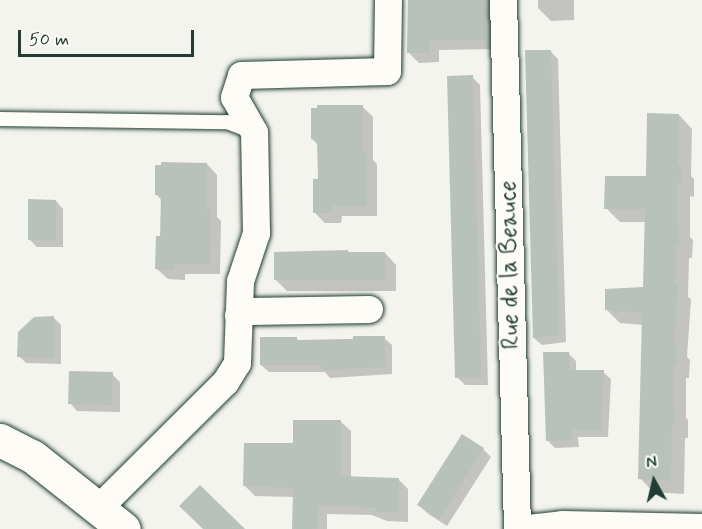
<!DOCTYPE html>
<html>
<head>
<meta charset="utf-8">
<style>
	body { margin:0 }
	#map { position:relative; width:702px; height:529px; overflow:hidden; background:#f4f4ef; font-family:Mynerve,sans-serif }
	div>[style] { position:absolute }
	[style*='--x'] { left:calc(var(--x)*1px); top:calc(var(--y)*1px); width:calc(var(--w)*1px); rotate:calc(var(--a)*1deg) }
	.shadow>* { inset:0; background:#0003 }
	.building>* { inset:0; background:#b9c1bb }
	.roads { filter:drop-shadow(0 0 2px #1f3d34) drop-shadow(0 0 2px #1f3d34) }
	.service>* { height:14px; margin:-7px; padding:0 7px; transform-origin:7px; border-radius:7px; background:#fdfcf7 }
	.minor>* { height:27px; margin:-13.5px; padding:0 13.5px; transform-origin:13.5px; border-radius:13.5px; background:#fdfcf7 }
	.tertiary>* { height:33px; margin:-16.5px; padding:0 16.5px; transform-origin:16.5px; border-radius:16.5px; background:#fdfcf7 }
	span { translate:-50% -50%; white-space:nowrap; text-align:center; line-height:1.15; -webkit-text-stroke:4.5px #fdfcf7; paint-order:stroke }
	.street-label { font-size:24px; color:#1f3d34 }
	.north { position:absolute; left:624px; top:451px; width:60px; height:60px; -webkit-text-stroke:4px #fdfcf7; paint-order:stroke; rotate:352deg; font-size:16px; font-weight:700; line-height:24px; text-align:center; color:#1f3d34 }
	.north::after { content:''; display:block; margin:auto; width:21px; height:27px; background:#1f3d34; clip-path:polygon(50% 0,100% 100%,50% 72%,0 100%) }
	.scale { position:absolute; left:18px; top:30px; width:176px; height:27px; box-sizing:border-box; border:3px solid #1f3d34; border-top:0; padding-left:8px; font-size:18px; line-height:21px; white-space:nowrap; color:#1f3d34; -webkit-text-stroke:4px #fdfcf7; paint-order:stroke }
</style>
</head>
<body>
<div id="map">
	<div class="shadow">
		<div style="clip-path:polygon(410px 0,494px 0,496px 49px,439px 50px,439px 62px,419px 63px,409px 53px)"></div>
		<div style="clip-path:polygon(538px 0,574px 0,574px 20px,551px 21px,538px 8px)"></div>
		<div style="clip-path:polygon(550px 51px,558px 59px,566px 342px,542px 345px,534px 338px)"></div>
		<div style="clip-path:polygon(472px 77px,480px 85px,488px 385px,465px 385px,457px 377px)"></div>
		<div style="clip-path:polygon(362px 106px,373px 117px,373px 160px,377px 164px,377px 216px,342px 216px,341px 223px,325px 223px,314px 212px,319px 181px,318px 145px,312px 139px)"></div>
		<div style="clip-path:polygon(679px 115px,692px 129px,691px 176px,694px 179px,694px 197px,690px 196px,690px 237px,693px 240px,692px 258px,689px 258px,688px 297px,691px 299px,687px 357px,690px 360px,689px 378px,686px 378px,686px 418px,688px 420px,688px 438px,685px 438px,684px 494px,653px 492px,640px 478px,644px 325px,620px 323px,606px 309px,644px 289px,646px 222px,620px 222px,606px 208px,647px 178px)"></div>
		<div style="clip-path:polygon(207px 164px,217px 175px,217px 217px,221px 221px,220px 274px,185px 274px,185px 280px,168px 279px,157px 269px,162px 238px,162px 201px,156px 194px)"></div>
		<div style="clip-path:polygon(56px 201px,63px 209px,63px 247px,37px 247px,29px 239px)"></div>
		<div style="clip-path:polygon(348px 251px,350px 253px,385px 253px,396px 265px,396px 291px,287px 291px,276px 280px)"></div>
		<div style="clip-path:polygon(54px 318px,61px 325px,61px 364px,26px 363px,19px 356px)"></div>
		<div style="clip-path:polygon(296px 338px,299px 341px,384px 338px,392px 345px,392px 374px,330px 378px,325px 372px,269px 372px,261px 365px)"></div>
		<div style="clip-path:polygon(569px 354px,576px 361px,576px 372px,603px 372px,611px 379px,608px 437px,578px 437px,579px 447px,555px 448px,547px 440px)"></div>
		<div style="clip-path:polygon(112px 374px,120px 382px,120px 412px,77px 411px,70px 403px)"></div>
		<div style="clip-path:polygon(341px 422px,351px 431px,351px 478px,398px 479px,408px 489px,408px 522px,387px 521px,372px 515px,327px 514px,327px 529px,294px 529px,294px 497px,255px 496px,245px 486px,295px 444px)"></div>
		<div style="clip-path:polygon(483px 449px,491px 457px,447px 526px,427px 513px,419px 505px)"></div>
	</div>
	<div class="building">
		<div style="clip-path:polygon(408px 0,485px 0,486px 40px,430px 40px,429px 53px,407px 53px)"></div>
		<div style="clip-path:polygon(525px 50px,551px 50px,559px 335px,533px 338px)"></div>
		<div style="clip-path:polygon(473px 75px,481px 377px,455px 378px,447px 76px)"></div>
		<div style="clip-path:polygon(317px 105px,363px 105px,363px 152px,367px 151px,367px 206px,332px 206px,331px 213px,313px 213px,313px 179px,318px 179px,317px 139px,311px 139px,311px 108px,317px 108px)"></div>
		<div style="clip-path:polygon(647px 113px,679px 114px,678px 164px,681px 164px,681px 184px,677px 183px,677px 224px,679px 224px,679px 245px,676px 245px,675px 284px,678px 284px,674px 345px,677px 345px,676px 365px,673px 365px,673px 405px,675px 405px,675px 424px,672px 424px,671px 481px,638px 479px,642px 313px,605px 310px,605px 289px,643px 287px,645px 209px,604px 209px,605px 176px,646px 176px)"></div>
		<div style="clip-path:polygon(161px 162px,207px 163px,207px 209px,211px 209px,210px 264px,175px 264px,175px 270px,155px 269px,156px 236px,160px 236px,161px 195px,155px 195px,155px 165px,161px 165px)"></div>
		<div style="clip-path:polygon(28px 199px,56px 200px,56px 240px,28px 240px)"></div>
		<div style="clip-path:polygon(348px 250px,348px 252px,385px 252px,385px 280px,274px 280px,274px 252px)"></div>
		<div style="clip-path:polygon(54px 316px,54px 358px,17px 357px,18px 332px,34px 317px)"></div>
		<div style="clip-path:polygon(353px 336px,385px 336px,385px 367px,321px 370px,321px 365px,260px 365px,260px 337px,297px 337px,297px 340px,353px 339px)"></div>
		<div style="clip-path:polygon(543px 352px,569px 352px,570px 370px,604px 370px,601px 430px,572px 430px,572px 440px,546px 441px)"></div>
		<div style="clip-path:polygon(69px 371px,113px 372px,112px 405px,68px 404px)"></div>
		<div style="clip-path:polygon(293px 420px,341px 420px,341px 476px,399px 478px,399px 512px,376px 512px,376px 508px,363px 508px,363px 506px,318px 505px,317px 529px,292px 529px,293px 492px,296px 488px,243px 486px,244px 443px,293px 443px)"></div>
		<div style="clip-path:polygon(462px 434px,484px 448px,439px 519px,417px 505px)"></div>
		<div style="clip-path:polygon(200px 485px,245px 529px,203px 529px,179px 506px)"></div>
	</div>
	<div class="roads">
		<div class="service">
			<div style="--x:0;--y:119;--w:227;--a:0.8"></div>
			<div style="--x:227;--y:122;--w:25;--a:21"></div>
		</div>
		<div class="minor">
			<div style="--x:503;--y:0;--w:529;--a:88.48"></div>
			<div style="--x:238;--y:315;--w:12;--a:-20"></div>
			<div style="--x:249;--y:311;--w:120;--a:-1"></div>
			<div style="--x:98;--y:508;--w:179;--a:-44.8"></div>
			<div style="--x:225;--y:382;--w:22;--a:-58"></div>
			<div style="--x:237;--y:363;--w:82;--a:-87.9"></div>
			<div style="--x:240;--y:281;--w:51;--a:-71.6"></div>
			<div style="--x:256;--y:233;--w:101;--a:-91.1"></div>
			<div style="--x:254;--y:132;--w:40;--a:-119.7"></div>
			<div style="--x:234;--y:97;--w:23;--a:-72"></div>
			<div style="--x:241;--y:75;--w:146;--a:-1.6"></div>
			<div style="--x:387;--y:71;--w:71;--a:-89.2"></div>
			<div style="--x:519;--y:529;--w:43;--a:-6.6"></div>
			<div style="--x:562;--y:524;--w:140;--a:1.2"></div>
		</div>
		<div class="tertiary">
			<div style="--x:0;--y:440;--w:36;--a:27"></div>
			<div style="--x:32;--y:456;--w:117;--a:38.4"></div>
		</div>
	</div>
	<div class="street-label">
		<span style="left:510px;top:265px;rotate:-91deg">Rue de la Beauce</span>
	</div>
	<div class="north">N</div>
	<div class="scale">50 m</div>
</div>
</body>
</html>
